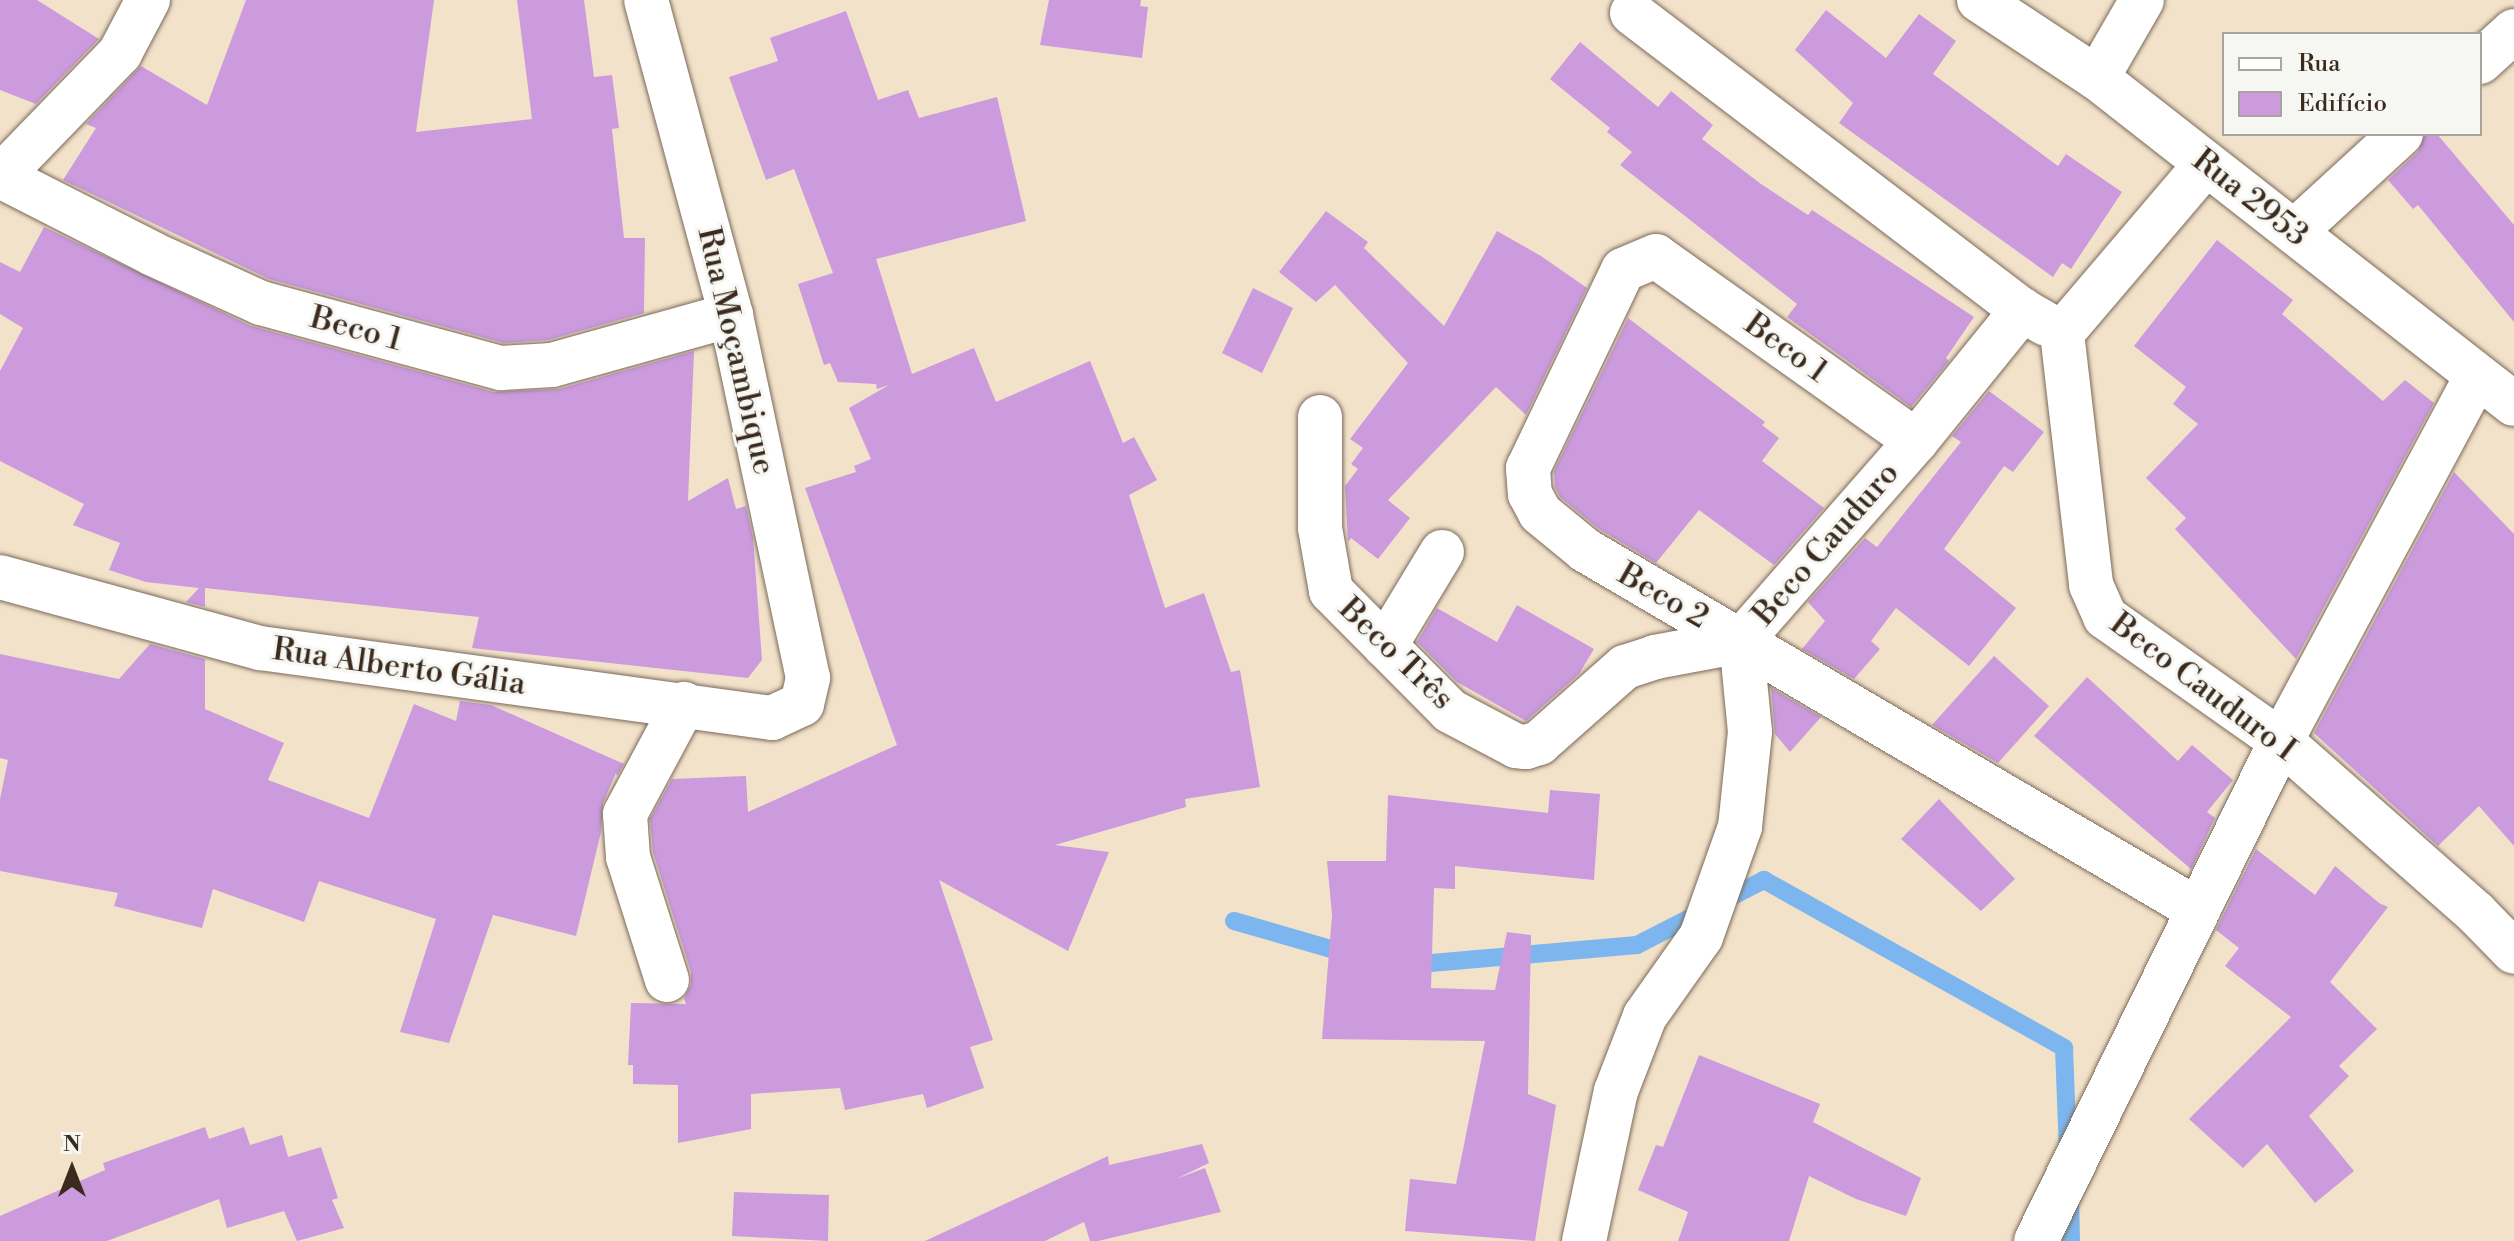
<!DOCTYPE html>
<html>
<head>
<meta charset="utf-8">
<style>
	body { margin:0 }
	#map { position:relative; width:2514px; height:1241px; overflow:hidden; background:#f3e2ca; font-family:"Libre Bodoni",serif }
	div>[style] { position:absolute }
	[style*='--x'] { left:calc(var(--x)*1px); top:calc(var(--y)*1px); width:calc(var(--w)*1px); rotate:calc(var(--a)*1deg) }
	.stream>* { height:18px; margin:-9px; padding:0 9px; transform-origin:9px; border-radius:9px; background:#7db6ee }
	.building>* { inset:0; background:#cb9bde }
	.roads { filter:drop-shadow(0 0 2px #7b6a5a) drop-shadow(0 0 2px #7b6a5a) }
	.minor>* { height:44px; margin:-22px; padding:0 22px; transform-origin:22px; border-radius:22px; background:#fff }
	span { translate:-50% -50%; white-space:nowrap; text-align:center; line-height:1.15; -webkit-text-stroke:6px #f6f6f2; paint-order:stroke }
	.street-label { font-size:32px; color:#3b2a1e }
	.legend { position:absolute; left:2222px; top:32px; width:260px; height:104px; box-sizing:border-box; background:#f6f6f2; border:2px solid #aba49d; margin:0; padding:10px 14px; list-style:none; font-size:24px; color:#3b2a1e }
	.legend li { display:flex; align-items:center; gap:16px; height:40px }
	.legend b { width:40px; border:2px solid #aba49d }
	.north { position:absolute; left:32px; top:1129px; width:80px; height:80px; -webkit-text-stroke:6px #f6f6f2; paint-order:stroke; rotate:0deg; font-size:22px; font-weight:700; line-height:32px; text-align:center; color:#3b2a1e }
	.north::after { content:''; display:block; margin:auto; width:28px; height:36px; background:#3b2a1e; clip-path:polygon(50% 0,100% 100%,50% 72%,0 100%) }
</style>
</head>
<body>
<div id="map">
	<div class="stream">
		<div style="--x:1234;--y:921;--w:123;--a:16.1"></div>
		<div style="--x:1408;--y:965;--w:230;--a:-5"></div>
		<div style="--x:1637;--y:945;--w:143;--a:-27.1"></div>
		<div style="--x:1764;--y:880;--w:344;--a:29.2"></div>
		<div style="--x:2064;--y:1048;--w:102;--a:87.8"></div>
		<div style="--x:2070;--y:1196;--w:45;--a:88.7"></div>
	</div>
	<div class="building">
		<div style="clip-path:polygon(0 0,37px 0,99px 39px,36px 104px,0 90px)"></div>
		<div style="clip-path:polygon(246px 0,434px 0,416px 132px,532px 119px,517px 0,584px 0,594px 77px,612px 75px,619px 128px,612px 129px,624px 238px,645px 238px,644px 313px,548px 340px,504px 343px,269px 279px,63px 180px,96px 128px,86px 124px,141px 66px,207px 105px)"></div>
		<div style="clip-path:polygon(1049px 0,1141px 0,1140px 6px,1148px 7px,1142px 58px,1040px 45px)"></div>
		<div style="clip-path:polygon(1826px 10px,1886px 58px,1919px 14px,1956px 41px,1933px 74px,2058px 166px,2066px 154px,2122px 192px,2071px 269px,2062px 263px,2053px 277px,1839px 123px,1853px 103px,1795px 50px)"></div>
		<div style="clip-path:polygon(846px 11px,878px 100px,908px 90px,919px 118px,997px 97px,1026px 221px,876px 259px,912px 374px,974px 348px,996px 402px,1090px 361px,1123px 443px,1134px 437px,1157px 480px,1129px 495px,1165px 608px,1204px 593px,1231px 672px,1240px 670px,1260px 787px,1185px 799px,1186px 807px,1055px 845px,1109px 852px,1068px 951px,939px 880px,993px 1040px,970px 1047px,984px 1088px,927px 1108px,923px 1094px,845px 1110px,840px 1088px,751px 1094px,751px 1129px,678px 1143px,678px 1085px,633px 1084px,633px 1065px,628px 1065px,631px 1003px,686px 1004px,684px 998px,691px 985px,691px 972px,653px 852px,650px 819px,672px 779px,746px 776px,748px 812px,897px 745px,805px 488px,856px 472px,854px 466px,871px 459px,849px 408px,889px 385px,877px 389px,876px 384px,838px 382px,830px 363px,824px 365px,798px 284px,833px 273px,794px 169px,766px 180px,729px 77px,778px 61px,770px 38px)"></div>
		<div style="clip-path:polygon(1580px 42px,1658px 107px,1671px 91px,1713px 125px,1702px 139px,1761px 184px,1808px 215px,1812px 210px,1974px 317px,1946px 358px,1949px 361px,1911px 407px,1787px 317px,1797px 304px,1620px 165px,1632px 152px,1607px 132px,1610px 128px,1550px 79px)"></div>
		<div style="clip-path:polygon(2425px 134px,2437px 134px,2514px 225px,2514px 322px,2418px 205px,2413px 209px,2388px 180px,2418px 152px)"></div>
		<div style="clip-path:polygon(1326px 211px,1368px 242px,1364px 248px,1444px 326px,1497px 231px,1541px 256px,1587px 288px,1526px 415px,1496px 387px,1388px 500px,1410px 518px,1378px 559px,1351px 538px,1348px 542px,1345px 486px,1358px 469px,1351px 464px,1363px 448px,1350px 439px,1408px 363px,1335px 285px,1316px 302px,1279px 272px)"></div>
		<div style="clip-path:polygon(44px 227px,251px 326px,494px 392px,559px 389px,694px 351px,688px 501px,728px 478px,736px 509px,746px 506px,753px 537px,762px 660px,748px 678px,472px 648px,479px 617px,205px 588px,205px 607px,186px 602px,199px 588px,146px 582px,109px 570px,120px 543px,73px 525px,84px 504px,0 461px,0 371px,23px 328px,0 314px,0 262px,20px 272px)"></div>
		<div style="clip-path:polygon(2217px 240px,2293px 300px,2282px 314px,2383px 401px,2405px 380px,2434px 403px,2296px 659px,2175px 529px,2186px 518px,2146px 478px,2198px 424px,2173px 404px,2186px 387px,2134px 346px)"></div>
		<div style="clip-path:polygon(1253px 288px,1293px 308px,1262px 373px,1222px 353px)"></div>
		<div style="clip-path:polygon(1628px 318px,1765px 422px,1762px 425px,1779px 438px,1762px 461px,1824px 508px,1774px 565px,1699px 510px,1656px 563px,1599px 529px,1560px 497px,1555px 487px,1554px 471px)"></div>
		<div style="clip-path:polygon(1989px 391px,2044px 432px,2013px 472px,2004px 466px,1944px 549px,2016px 608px,1969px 666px,1896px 608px,1871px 641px,1880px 649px,1854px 679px,1802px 649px,1825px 621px,1808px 602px,1865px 538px,1877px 547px,1961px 442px,1952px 436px)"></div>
		<div style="clip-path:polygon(2454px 472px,2514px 534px,2514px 846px,2479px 806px,2438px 846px,2314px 733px)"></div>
		<div style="clip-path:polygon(1517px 605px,1594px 649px,1579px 674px,1526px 721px,1457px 682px,1417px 642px,1437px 608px,1497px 642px)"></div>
		<div style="clip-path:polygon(150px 644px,205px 659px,205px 709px,284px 743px,268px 780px,369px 818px,414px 704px,456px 721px,460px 701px,491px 705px,624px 764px,617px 776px,616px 773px,603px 803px,601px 832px,576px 936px,493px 915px,449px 1043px,400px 1032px,436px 919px,319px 881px,304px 922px,213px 889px,202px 928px,114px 906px,118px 893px,0 871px,0 799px,8px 760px,0 758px,0 654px,119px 679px)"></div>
		<div style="clip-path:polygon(1994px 656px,2049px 706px,1998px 763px,1932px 725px)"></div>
		<div style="clip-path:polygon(2087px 677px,2178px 761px,2192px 745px,2233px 780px,2207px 812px,2215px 818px,2191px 869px,2034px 736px)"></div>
		<div style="clip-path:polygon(1771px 688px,1821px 717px,1790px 752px,1775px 734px)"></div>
		<div style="clip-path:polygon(1550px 790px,1600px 794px,1594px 880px,1455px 866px,1455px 889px,1434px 888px,1431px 988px,1495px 990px,1507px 932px,1531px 935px,1528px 1094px,1556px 1105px,1535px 1241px,1405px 1231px,1410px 1179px,1456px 1184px,1485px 1041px,1322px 1039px,1332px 915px,1327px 861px,1386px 861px,1388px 795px,1548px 813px)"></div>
		<div style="clip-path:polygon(1939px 799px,2015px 879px,1981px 911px,1901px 839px)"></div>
		<div style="clip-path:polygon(2256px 849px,2315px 895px,2335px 866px,2379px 903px,2388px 907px,2330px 982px,2377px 1029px,2339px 1066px,2349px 1076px,2309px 1116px,2354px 1171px,2315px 1203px,2267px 1144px,2243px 1168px,2189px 1119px,2291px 1017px,2225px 966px,2239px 948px,2216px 930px)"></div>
		<div style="clip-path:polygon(1699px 1055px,1820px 1104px,1813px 1122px,1921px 1178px,1906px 1216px,1856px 1199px,1809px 1176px,1789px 1241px,1678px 1241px,1688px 1212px,1638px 1190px,1656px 1145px,1663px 1147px)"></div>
		<div style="clip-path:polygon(205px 1127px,209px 1139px,244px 1127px,250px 1145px,282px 1135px,288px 1157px,321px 1147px,338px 1198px,332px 1200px,344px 1228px,297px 1241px,284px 1211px,227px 1228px,219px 1199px,107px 1241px,0 1241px,0 1216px,105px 1170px,103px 1163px)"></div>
		<div style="clip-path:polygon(1202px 1144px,1209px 1163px,1176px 1179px,1205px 1168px,1221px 1212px,1098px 1241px,1090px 1241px,1084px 1222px,1045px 1241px,925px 1241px,1108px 1156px,1109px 1165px)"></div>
		<div style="clip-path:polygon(734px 1192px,829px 1195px,828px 1241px,732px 1236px)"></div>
	</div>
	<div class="roads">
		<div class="minor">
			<div style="--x:1979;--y:0;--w:141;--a:33.5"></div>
			<div style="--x:2097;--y:78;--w:529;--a:38.02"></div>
			<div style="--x:1632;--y:13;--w:490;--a:37.3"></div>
			<div style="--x:2022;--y:310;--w:28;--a:30"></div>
			<div style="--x:2480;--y:62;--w:46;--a:-42.4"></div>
			<div style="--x:2097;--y:78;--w:90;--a:-60"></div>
			<div style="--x:0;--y:177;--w:173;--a:-45.9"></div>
			<div style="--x:120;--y:53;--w:60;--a:-62.2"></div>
			<div style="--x:2;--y:177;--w:169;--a:27"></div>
			<div style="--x:153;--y:254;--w:119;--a:24.4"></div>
			<div style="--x:261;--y:303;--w:249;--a:15.2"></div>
			<div style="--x:501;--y:368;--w:51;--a:-3.4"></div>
			<div style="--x:552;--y:365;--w:186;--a:-15.6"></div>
			<div style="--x:2294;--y:232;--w:145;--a:-42.5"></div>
			<div style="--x:2062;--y:333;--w:254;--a:83.4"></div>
			<div style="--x:2091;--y:585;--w:35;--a:66"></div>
			<div style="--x:2105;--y:617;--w:215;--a:35.2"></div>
			<div style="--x:2281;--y:741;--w:260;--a:41.4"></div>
			<div style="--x:2476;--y:913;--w:54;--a:45.7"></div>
			<div style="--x:2062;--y:333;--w:222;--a:-49.6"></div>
			<div style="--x:1320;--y:417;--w:111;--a:90"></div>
			<div style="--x:1320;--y:528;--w:64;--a:80.1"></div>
			<div style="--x:1331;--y:591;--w:169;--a:45.2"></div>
			<div style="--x:1450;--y:711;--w:75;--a:27.9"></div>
			<div style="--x:1516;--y:746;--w:10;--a:6"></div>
			<div style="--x:1526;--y:747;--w:14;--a:-17"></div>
			<div style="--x:1539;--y:743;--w:115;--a:-41.5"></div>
			<div style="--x:1625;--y:667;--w:32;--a:-18"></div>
			<div style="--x:1655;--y:657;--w:87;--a:-10.5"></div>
			<div style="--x:1916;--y:441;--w:319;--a:-144.6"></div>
			<div style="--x:1656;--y:256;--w:36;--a:157"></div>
			<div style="--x:1623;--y:270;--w:220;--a:115.6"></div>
			<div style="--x:1528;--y:468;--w:26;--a:86"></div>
			<div style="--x:1530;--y:494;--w:21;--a:62"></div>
			<div style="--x:1540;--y:513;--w:58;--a:39.4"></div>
			<div style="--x:1585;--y:550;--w:711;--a:30.42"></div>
			<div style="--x:0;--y:577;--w:270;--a:15.3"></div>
			<div style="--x:260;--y:648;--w:517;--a:7.79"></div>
			<div style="--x:772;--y:718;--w:33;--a:-25"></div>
			<div style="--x:802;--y:704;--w:27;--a:-77"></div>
			<div style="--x:808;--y:678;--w:371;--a:-102"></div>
			<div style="--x:731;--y:315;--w:326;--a:-105.1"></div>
			<div style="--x:1385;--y:646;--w:110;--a:-58.8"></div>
			<div style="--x:667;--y:980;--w:129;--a:-107.6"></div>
			<div style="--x:628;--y:857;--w:43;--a:-94"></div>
			<div style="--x:625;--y:814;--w:125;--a:-61.8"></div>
			<div style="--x:1584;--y:1241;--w:153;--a:-78"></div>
			<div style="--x:1616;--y:1091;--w:80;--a:-68.9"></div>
			<div style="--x:1645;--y:1016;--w:97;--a:-54.7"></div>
			<div style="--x:1701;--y:937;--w:117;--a:-70.5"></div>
			<div style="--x:1740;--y:827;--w:96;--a:-84"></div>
			<div style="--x:1750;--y:732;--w:91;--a:-95.6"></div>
			<div style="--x:1741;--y:641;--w:266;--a:-48.8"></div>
			<div style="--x:1916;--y:441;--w:169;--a:-51"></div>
			<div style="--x:2036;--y:1241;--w:557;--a:-63.9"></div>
			<div style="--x:2281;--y:741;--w:414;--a:-61.8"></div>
		</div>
	</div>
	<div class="street-label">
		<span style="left:2250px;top:198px;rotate:38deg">Rua 2953</span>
		<span style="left:356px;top:329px;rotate:15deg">Beco 1</span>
		<span style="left:1786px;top:348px;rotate:36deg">Beco 1</span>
		<span style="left:736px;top:351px;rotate:77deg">Rua Moçambique</span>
		<span style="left:1826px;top:544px;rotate:-49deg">Beco Cauduro</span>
		<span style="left:1663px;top:596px;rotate:30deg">Beco 2</span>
		<span style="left:1396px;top:654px;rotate:44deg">Beco Três</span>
		<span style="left:399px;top:667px;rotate:8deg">Rua Alberto Gália</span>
		<span style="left:2203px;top:687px;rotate:37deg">Beco Cauduro I</span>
	</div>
	<ul class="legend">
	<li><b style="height:10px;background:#fff"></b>Rua</li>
	<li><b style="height:22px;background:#cb9bde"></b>Edifício</li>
	</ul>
	<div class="north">N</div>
</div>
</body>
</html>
